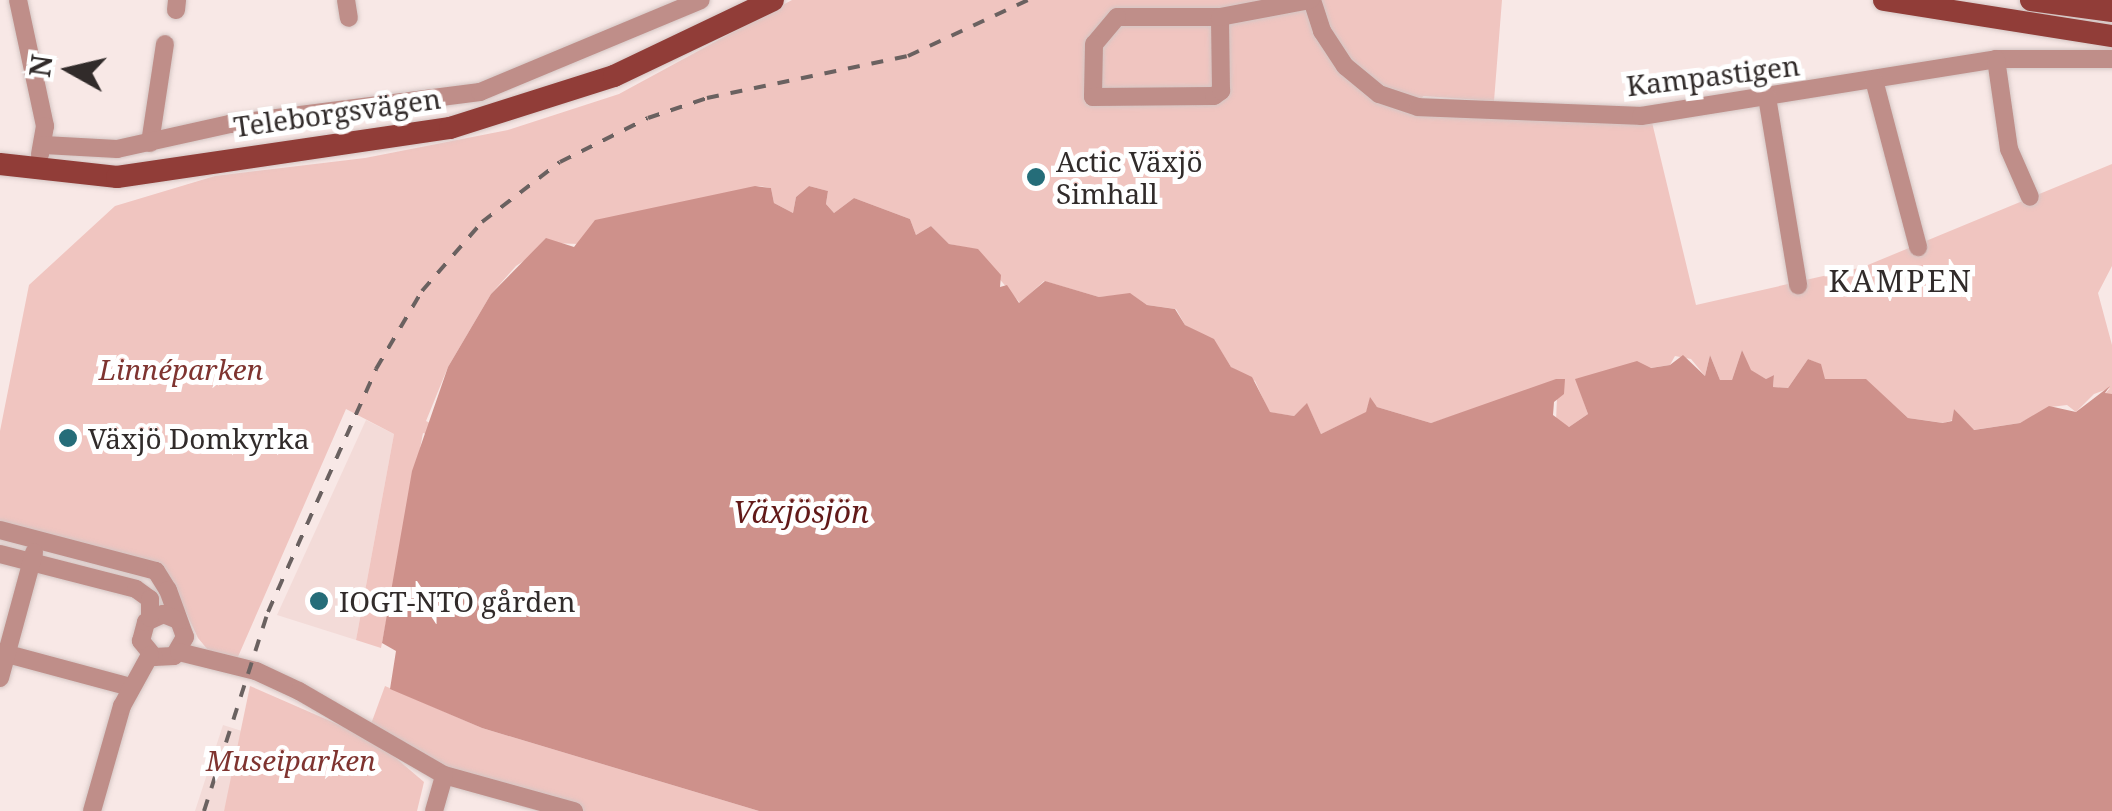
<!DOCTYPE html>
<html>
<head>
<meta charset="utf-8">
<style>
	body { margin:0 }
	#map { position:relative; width:2112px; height:811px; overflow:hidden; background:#f8e8e6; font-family:"Noto Serif",serif }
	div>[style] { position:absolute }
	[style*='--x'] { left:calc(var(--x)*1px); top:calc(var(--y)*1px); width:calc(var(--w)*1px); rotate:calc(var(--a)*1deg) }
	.built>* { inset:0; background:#f3dbd8 }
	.green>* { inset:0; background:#f0c5c0 }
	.water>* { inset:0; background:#ce918b }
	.roads { filter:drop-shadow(0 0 2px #d4c6c4) drop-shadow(0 0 2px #d4c6c4) }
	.minor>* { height:18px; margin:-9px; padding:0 9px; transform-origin:9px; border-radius:9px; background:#bf8e89 }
	.major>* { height:22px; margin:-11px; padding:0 11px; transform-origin:11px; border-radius:11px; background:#913d38 }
	.rail>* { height:4px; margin-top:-2px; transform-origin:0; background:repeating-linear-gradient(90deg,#6a6160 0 12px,transparent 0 24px) }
	.dots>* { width:28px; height:28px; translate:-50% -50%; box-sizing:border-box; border:5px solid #fff; border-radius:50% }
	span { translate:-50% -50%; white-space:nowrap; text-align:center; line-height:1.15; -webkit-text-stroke:10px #fff; paint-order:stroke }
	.street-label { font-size:28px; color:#312b2a }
	.poi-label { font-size:28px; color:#312b2a }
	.left { translate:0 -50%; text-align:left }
	.park-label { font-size:28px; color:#7f3430; font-style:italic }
	.neighbourhood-label { font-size:30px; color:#312b2a; letter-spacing:2.5px }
	.water-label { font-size:30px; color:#621918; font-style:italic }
	.north { position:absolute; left:20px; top:20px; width:100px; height:100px; -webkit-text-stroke:8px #fff; paint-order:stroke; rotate:278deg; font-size:28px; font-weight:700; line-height:40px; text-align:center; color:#312b2a }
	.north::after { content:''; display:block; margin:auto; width:35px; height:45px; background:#312b2a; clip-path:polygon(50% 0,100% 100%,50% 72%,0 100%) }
</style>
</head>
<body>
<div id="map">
	<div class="built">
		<div style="clip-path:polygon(366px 420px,394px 434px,356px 640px,277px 615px)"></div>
		<div style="clip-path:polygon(223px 725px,245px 732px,224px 811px,195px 811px)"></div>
	</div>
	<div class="green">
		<div style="clip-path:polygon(792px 0,1312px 0,1331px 48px,1399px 103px,1650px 114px,1696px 305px,1863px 267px,2112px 164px,2112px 266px,2098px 293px,2112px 345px,2112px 394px,2105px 394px,2110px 388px,2094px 394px,2076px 412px,2067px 405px,2051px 407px,2020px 423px,1973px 430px,1954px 409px,1953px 420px,1944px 423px,1908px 418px,1865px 379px,1824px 379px,1820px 364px,1808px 359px,1788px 388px,1773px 387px,1774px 375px,1766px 379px,1750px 370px,1742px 350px,1732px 380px,1720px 380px,1710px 355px,1705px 376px,1691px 359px,1675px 356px,1670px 365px,1576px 379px,1588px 414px,1569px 427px,1556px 421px,1557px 398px,1544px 387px,1431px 423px,1377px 407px,1370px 399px,1366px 413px,1321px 434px,1307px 404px,1294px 416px,1269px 412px,1255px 381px,1231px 367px,1214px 340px,1185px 325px,1176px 309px,1147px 305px,1131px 294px,1099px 297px,1044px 281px,1020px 303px,974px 249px,949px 244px,931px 226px,916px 235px,910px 219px,854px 198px,834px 213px,826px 204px,828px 191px,809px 186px,796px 197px,793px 213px,774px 203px,771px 188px,759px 186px,595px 221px,579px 244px,551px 243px,516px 266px,491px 294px,448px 367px,426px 421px,432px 424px,429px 435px,423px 433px,381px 648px,356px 640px,394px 434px,346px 409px,237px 659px,208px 650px,198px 638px,173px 585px,155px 564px,0 521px,0 431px,29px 285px,115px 206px,215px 176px,365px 158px,508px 130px,619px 94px)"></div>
		<div style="clip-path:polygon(1319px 0,1502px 0,1494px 101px,1423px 96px,1420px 102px,1360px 77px,1329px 34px)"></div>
		<div style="clip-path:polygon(250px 686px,376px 741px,424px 782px,417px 811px,224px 811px)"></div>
		<div style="clip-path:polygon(385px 686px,482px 728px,759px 811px,538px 811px,473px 792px,371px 724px)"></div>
	</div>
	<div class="water">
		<div style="clip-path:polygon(755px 186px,771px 188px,774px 203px,793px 213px,796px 197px,809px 186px,828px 191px,826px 204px,834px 213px,854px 198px,910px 219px,916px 235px,931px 226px,949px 244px,978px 249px,1001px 275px,1000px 287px,1007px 285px,1019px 303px,1045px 281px,1099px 297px,1130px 293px,1147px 305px,1175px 309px,1185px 325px,1214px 339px,1231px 367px,1252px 377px,1270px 412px,1294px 416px,1307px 403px,1321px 434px,1366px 412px,1370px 397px,1377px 407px,1431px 423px,1556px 379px,1565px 379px,1564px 394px,1554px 402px,1553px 415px,1569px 427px,1588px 414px,1575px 379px,1637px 361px,1651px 368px,1670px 365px,1683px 355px,1705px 376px,1710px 355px,1720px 380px,1732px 380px,1742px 350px,1751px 370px,1766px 379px,1774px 375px,1773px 387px,1788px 388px,1808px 359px,1821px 364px,1825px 379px,1866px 379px,1908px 418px,1943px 423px,1952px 421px,1954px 409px,1974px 430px,2020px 423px,2049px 406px,2076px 412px,2110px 386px,2105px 393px,2112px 394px,2112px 811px,759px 811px,482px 728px,390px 689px,396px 651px,382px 643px,412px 471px,448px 367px,491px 294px,546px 238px,574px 247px,595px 220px)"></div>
	</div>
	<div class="roads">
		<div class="minor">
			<div style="--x:18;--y:0;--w:129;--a:77.9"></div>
			<div style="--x:45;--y:126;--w:29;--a:100"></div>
			<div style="--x:346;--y:0;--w:18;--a:81"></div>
			<div style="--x:1312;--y:0;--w:33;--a:72"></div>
			<div style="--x:1322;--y:31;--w:42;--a:56.7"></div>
			<div style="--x:1345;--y:66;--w:44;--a:39.5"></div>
			<div style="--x:1379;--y:94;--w:41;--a:18.4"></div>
			<div style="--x:1418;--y:107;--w:223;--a:2.3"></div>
			<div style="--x:1641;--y:116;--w:360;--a:-9.1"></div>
			<div style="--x:1996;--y:59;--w:116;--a:0"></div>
			<div style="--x:176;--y:10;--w:10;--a:-84"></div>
			<div style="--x:1220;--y:17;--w:103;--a:180"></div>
			<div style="--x:1117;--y:17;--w:35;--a:130"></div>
			<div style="--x:1094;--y:44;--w:53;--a:91.1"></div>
			<div style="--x:1093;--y:97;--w:121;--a:-0.5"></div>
			<div style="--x:1214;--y:96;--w:9;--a:-36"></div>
			<div style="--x:1221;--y:91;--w:74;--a:-90.8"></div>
			<div style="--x:1220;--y:17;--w:92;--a:-10.7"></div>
			<div style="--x:1996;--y:59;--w:91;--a:81.8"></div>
			<div style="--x:2009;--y:149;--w:52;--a:66.4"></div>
			<div style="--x:1874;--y:80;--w:173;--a:75.2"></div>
			<div style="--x:1767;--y:97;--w:191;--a:80.6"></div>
			<div style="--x:150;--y:143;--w:100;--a:-81.4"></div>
			<div style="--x:44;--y:145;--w:73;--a:3.1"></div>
			<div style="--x:117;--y:149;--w:116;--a:-12.5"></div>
			<div style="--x:230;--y:124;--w:252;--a:-7.3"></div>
			<div style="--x:480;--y:92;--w:239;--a:-22.6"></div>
			<div style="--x:0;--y:530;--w:161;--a:14.7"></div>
			<div style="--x:156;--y:571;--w:22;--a:58"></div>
			<div style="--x:168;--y:590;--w:50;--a:70.1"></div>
			<div style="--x:185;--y:637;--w:22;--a:120"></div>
			<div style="--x:174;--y:656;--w:20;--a:177"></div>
			<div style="--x:154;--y:657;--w:21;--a:-129"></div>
			<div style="--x:141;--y:641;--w:20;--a:-75"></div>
			<div style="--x:146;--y:622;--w:19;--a:-25"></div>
			<div style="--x:163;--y:614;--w:16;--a:22"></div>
			<div style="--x:0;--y:554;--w:140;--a:14.4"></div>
			<div style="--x:136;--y:589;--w:17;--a:36"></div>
			<div style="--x:150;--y:599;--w:19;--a:90"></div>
			<div style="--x:0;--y:652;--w:136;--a:15"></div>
			<div style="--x:179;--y:652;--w:79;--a:13.9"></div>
			<div style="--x:256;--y:671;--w:47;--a:24.9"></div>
			<div style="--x:299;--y:691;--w:168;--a:30.1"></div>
			<div style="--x:444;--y:775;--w:135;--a:15.5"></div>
			<div style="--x:0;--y:678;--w:130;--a:-74.8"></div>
			<div style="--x:92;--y:811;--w:109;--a:-74.1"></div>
			<div style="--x:122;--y:706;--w:58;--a:-61.2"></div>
			<div style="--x:434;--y:811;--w:37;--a:-74"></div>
		</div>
		<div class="major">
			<div style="--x:1884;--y:0;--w:231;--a:9"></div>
			<div style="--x:2031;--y:0;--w:82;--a:7.7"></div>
			<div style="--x:0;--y:164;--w:118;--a:6.3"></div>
			<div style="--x:117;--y:177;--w:337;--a:-8.4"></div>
			<div style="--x:450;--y:128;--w:172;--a:-17.6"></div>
			<div style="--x:614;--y:76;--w:176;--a:-25.5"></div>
		</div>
	</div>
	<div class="rail">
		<div style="--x:204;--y:811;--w:209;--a:-72.2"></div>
		<div style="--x:268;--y:612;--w:266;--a:-66"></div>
		<div style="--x:376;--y:369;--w:91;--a:-59.5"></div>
		<div style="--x:422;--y:291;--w:91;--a:-49"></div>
		<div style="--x:482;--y:222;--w:98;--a:-37.6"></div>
		<div style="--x:560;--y:162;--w:98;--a:-26.6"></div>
		<div style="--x:648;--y:118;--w:62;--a:-18.7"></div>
		<div style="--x:707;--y:98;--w:205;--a:-11.8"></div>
		<div style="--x:908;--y:56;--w:132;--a:-25"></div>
	</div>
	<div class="dots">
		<div style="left:1036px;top:177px;background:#256d79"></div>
		<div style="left:68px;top:438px;background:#256d79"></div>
		<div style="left:319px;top:601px;background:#256d79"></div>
	</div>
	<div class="street-label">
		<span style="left:1713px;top:75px;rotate:-7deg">Kampastigen</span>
		<span style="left:337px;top:112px;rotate:-8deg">Teleborgsvägen</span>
	</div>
	<div class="poi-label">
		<span class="left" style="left:1056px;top:177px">Actic Växjö<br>Simhall</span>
		<span class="left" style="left:88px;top:438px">Växjö Domkyrka</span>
		<span class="left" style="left:339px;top:601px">IOGT-NTO gården</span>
	</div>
	<div class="park-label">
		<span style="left:181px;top:369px">Linnéparken</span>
		<span style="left:291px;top:760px">Museiparken</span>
	</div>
	<div class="neighbourhood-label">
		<span style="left:1901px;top:281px">KAMPEN</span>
	</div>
	<div class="water-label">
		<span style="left:801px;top:512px">Växjösjön</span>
	</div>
	<div class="north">N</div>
</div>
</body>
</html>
